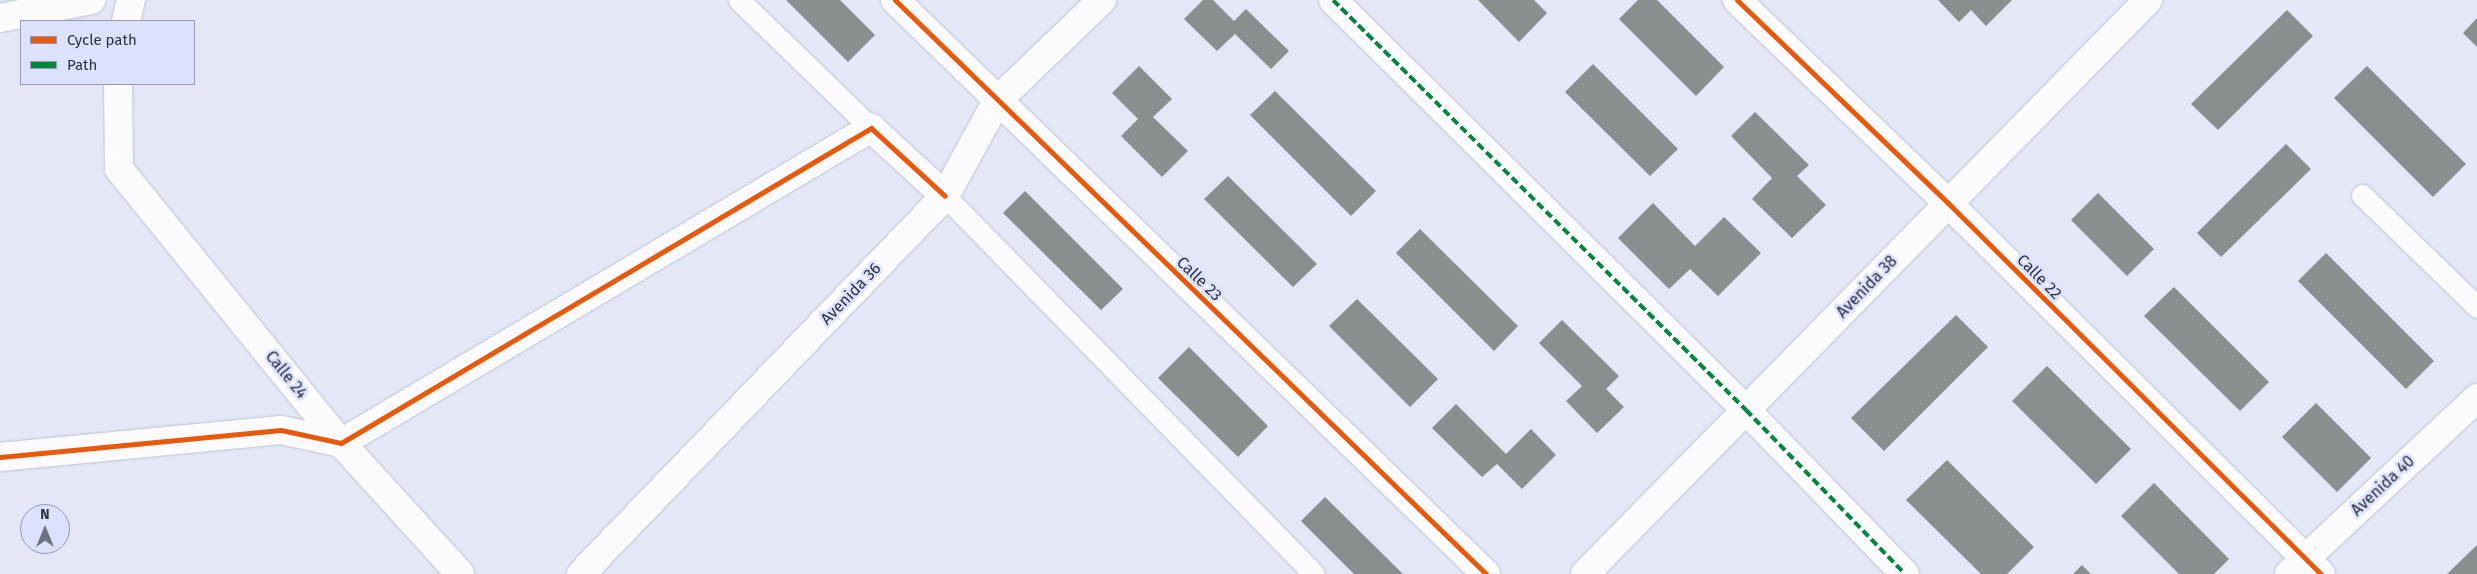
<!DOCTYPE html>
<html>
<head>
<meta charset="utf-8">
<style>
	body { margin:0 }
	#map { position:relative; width:2477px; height:574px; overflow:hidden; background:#e4e7f5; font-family:"Fira Sans",sans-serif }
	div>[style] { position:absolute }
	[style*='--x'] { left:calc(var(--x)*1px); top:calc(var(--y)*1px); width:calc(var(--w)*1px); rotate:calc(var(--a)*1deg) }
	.building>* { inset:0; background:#8a8e8f }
	.roads { filter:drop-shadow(0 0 1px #c1c4d1) drop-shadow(0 0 1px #c1c4d1) }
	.service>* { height:21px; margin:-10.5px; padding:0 10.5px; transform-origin:10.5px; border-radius:10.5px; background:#fbfbfe }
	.minor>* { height:28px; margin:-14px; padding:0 14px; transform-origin:14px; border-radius:14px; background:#fbfbfe }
	.tertiary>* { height:28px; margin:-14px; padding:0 14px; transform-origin:14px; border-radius:14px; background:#fbfbfe }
	.quiet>* { height:4px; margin-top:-2px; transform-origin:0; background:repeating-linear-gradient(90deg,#00873e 0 8px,transparent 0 12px) }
	.cycleway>* { height:5px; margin:-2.5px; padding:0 2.5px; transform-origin:2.5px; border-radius:2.5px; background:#e8590c }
	span { translate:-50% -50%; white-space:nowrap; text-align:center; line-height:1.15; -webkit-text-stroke:5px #dce2fd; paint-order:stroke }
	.street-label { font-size:16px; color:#2d303d }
	.legend { position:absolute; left:20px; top:20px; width:175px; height:65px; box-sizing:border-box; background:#dce2fd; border:1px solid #969bb0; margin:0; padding:6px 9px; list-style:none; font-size:15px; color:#2d303d }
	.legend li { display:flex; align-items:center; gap:10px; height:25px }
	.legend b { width:25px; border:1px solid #969bb0 }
	.north { position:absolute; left:20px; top:504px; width:50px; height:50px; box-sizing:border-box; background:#dce2fd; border:1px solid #969bb0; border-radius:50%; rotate:0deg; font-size:14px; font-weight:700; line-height:20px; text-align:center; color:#2d303d }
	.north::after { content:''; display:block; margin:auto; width:18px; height:22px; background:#6d707d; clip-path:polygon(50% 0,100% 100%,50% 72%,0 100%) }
</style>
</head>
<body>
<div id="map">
	<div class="building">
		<div style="clip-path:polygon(786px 0,840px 0,875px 35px,848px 62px)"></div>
		<div style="clip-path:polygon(1203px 0,1213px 0,1234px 21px,1246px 9px,1289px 51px,1271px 69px,1235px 34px,1217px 51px,1184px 19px)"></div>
		<div style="clip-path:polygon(1478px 0,1534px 0,1547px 13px,1519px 42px)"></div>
		<div style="clip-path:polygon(1638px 0,1657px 0,1724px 67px,1696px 96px,1619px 19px)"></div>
		<div style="clip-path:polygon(1938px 0,2012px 0,1986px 26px,1971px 10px,1959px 22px)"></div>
		<div style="clip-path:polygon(2287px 10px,2313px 36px,2218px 130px,2191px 104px)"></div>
		<div style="clip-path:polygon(2477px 18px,2477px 47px,2463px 33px)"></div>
		<div style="clip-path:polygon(1593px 64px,1678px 149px,1650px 176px,1565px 92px)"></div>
		<div style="clip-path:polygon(1139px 66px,1172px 99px,1153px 117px,1188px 151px,1162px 177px,1121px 136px,1138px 119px,1112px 93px)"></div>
		<div style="clip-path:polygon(2367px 66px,2466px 164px,2433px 197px,2334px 98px)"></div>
		<div style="clip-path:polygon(1275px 91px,1376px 191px,1351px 216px,1250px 115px)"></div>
		<div style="clip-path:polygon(1755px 112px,1809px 165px,1797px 176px,1826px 205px,1792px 238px,1752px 199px,1772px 178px,1731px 136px)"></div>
		<div style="clip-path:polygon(2286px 144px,2311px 169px,2221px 257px,2197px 233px)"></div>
		<div style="clip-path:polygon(1228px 176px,1317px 264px,1293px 287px,1204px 199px)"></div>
		<div style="clip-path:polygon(1025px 191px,1123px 289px,1101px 310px,1003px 213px)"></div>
		<div style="clip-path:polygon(2098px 193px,2154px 249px,2127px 276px,2071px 220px)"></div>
		<div style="clip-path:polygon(1653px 203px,1695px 246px,1724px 217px,1761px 253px,1718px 296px,1690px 269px,1669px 289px,1618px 238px)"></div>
		<div style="clip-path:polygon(1420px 229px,1518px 326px,1494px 351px,1396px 253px)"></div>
		<div style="clip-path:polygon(2326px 253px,2434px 361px,2406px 389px,2298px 281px)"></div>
		<div style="clip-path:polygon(2174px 287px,2269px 382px,2240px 411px,2144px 316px)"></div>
		<div style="clip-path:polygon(1357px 299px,1438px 379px,1410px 407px,1329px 326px)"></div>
		<div style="clip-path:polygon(1956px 315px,1988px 347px,1884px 451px,1851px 418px)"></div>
		<div style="clip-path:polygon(1562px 320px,1619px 376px,1606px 389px,1624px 407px,1597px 433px,1566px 401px,1582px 386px,1539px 343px)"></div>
		<div style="clip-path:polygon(1189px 347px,1268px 426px,1238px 457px,1158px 378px)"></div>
		<div style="clip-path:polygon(2047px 366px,2131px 449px,2096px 484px,2012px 401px)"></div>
		<div style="clip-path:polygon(2316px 403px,2371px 458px,2337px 492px,2282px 437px)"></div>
		<div style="clip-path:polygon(1456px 404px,1506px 454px,1531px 429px,1556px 455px,1522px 489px,1497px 464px,1482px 477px,1432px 428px)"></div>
		<div style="clip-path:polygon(1947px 460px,2034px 547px,2007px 574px,1981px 574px,1906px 500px)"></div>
		<div style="clip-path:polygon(2154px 483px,2229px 559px,2214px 574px,2179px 574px,2121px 516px)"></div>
		<div style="clip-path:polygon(1325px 497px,1403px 574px,1354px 574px,1301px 521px)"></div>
		<div style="clip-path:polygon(2477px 545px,2477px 574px,2447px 574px)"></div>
		<div style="clip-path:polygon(2082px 565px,2091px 574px,2073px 574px)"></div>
	</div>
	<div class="roads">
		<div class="service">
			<div style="--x:739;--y:0;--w:184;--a:44.1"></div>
			<div style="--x:2362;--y:195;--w:161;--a:44.2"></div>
			<div style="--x:945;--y:196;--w:528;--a:45.69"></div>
		</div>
		<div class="minor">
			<div style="--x:895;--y:0;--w:824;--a:44.16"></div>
			<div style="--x:1333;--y:0;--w:582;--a:44.79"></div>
			<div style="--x:1746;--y:410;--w:228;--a:45.9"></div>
			<div style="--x:1737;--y:0;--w:293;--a:43.9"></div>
			<div style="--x:1948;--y:203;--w:526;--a:44.85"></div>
			<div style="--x:0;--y:18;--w:93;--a:-11.2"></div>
			<div style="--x:126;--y:21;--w:22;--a:-77"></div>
			<div style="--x:118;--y:84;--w:85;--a:89.3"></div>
			<div style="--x:119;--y:169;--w:353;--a:51"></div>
			<div style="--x:341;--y:443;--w:177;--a:47.7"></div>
			<div style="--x:0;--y:457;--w:282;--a:-5.5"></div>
			<div style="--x:281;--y:430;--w:61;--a:12.2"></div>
			<div style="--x:341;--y:443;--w:617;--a:-30.72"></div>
			<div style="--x:871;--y:128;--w:100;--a:42.6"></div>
			<div style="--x:581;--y:574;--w:525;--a:-46.08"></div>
			<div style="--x:945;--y:196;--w:108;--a:-61.3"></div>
			<div style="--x:997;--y:101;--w:146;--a:-43.9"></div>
			<div style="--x:2289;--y:574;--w:258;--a:-43.1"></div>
		</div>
		<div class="tertiary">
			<div style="--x:1585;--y:574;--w:804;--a:-45.55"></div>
		</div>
	</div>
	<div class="quiet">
		<div style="--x:1333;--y:0;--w:582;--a:44.79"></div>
		<div style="--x:1746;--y:410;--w:228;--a:45.9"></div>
	</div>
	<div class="cycleway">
		<div style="--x:895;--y:0;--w:824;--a:44.16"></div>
		<div style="--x:1737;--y:0;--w:293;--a:43.9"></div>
		<div style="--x:1948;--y:203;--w:526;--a:44.85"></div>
		<div style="--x:0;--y:457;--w:282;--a:-5.5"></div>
		<div style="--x:281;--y:430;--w:61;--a:12.2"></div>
		<div style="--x:341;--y:443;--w:617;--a:-30.72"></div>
		<div style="--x:871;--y:128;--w:100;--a:42.6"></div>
	</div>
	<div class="street-label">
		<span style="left:2039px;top:277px;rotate:45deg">Calle 22</span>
		<span style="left:1199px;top:279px;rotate:44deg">Calle 23</span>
		<span style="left:1867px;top:287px;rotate:-46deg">Avenida 38</span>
		<span style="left:851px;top:294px;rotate:-46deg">Avenida 36</span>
		<span style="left:286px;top:375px;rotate:51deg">Calle 24</span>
		<span style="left:2383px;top:486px;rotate:-43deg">Avenida 40</span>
	</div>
	<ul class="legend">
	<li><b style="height:6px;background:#e8590c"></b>Cycle path</li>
	<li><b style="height:6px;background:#00873e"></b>Path</li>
	</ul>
	<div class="north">N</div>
</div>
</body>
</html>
